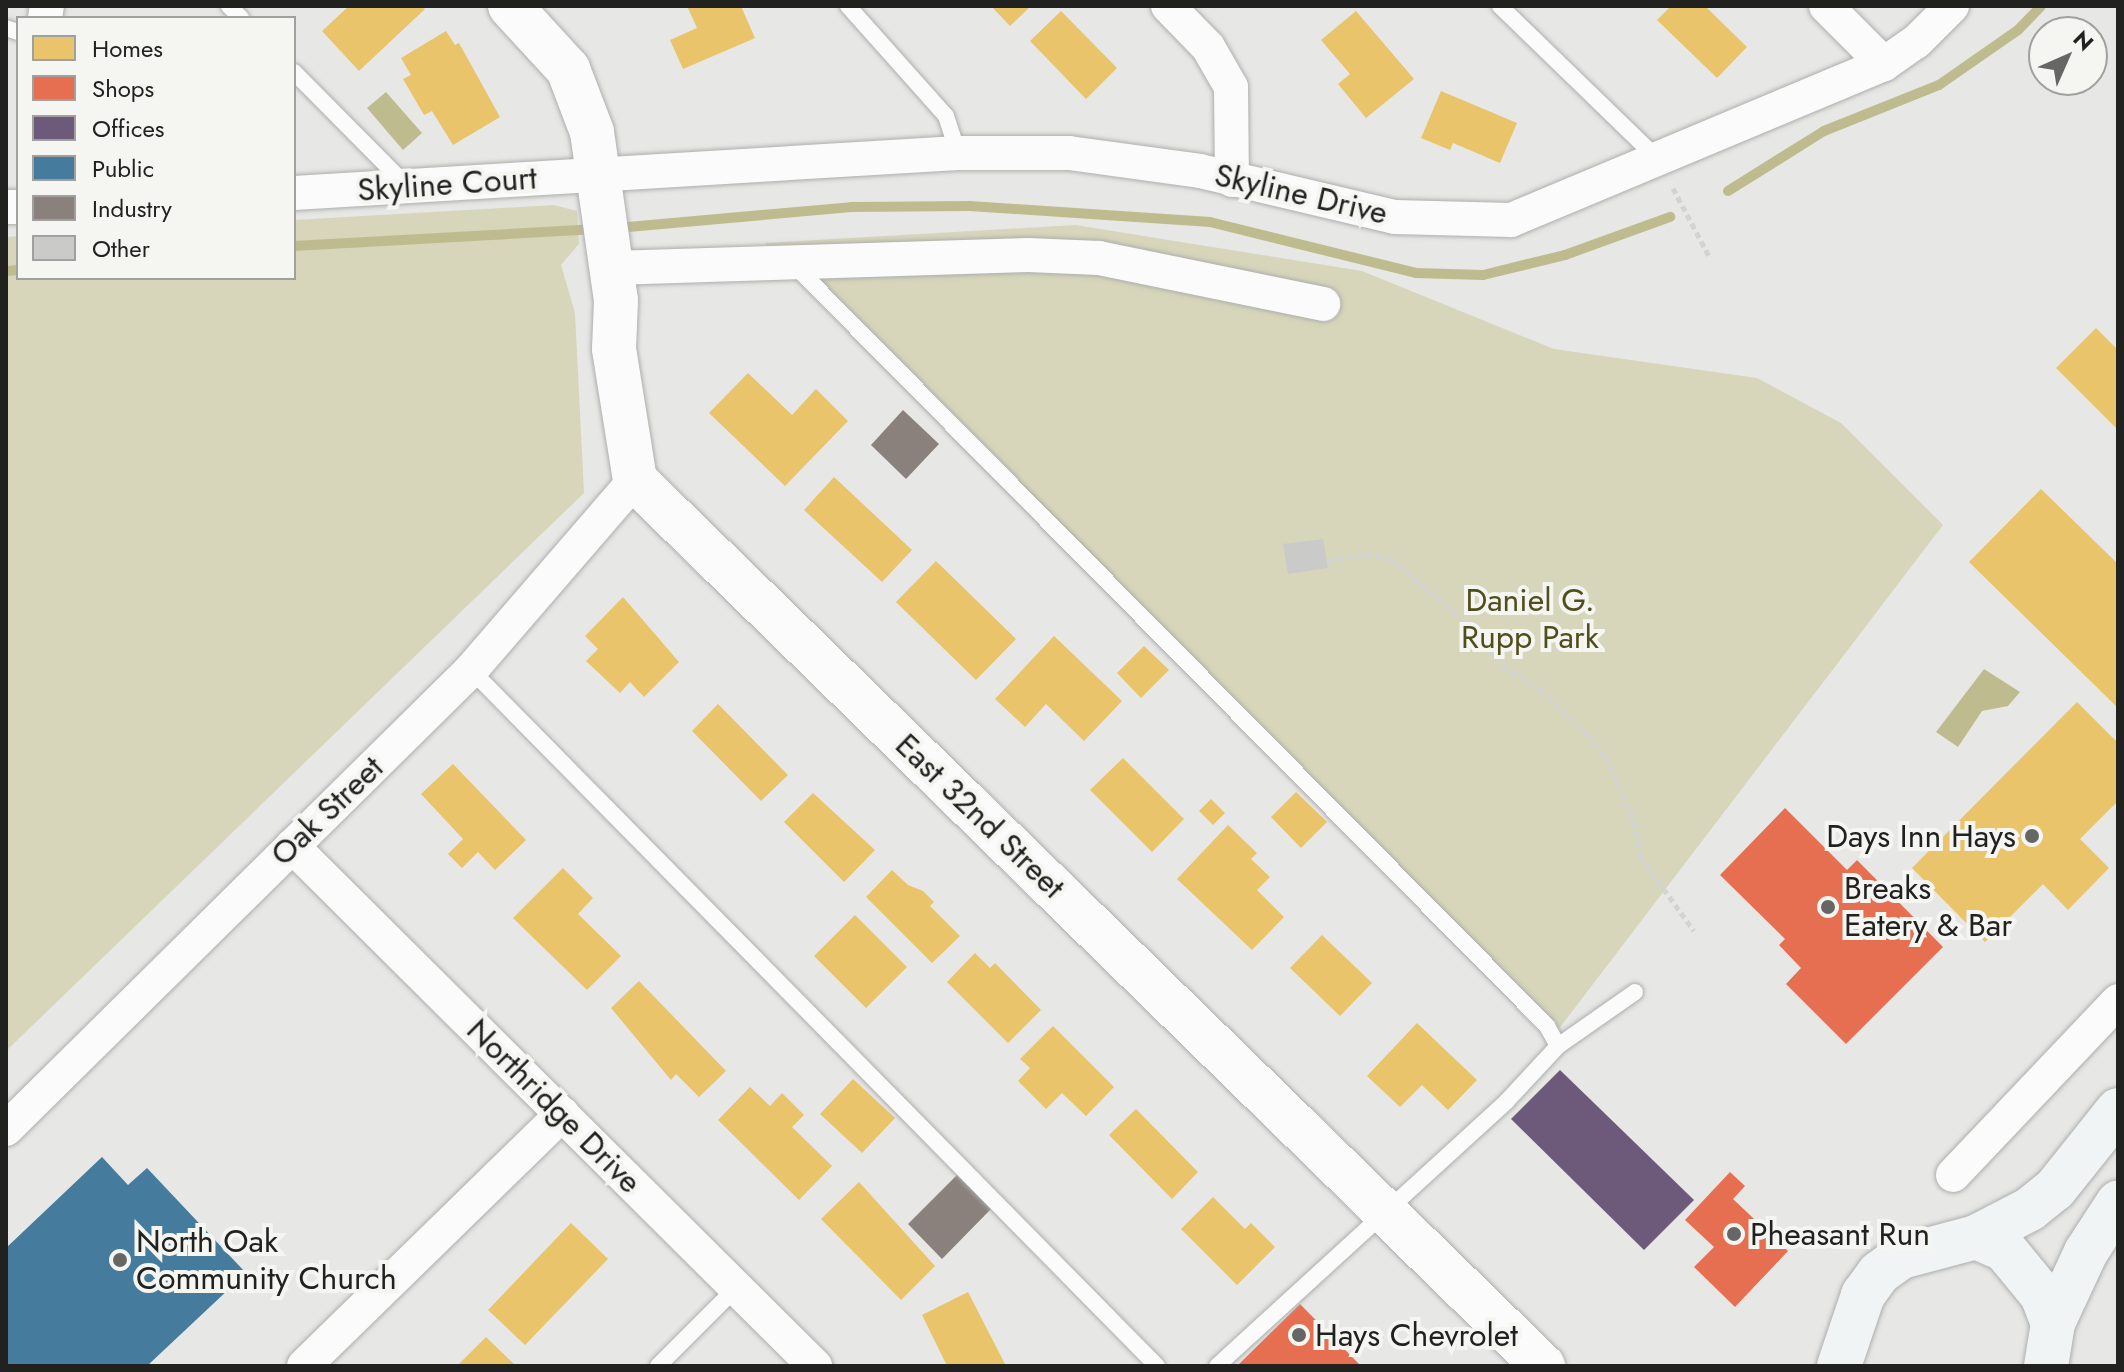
<!DOCTYPE html>
<html>
<head>
<meta charset="utf-8">
<style>
	body { margin:0 }
	#map { position:relative; width:2124px; height:1372px; overflow:hidden; background:#e7e7e6; font-family:Jost,sans-serif }
	div>[style] { position:absolute }
	[style*='--x'] { left:calc(var(--x)*1px); top:calc(var(--y)*1px); width:calc(var(--w)*1px); rotate:calc(var(--a)*1deg) }
	.green>* { inset:0; background:#d7d6bb }
	.water>* { inset:0; background:#bebc8e }
	.homes>* { inset:0; background:#e9c46a }
	.shops>* { inset:0; background:#e76f51 }
	.offices>* { inset:0; background:#6d597a }
	.public>* { inset:0; background:#457b9d }
	.industry>* { inset:0; background:#8a817c }
	.stream>* { height:10px; margin:-5px; padding:0 5px; transform-origin:5px; border-radius:5px; background:#bebc8e }
	.building>* { inset:0; background:#cacac9 }
	.path>* { height:5px; margin-top:-2.5px; transform-origin:0; background:repeating-linear-gradient(90deg,#d3d3d2 0 6px,transparent 0 10px) }
	.roads { filter:drop-shadow(0 0 2px #aeaead) drop-shadow(0 0 2px #aeaead) }
	.lane>* { height:16px; margin:-8px; padding:0 8px; transform-origin:8px; border-radius:8px; background:#fbfbfb }
	.street>* { height:34px; margin:-17px; padding:0 17px; transform-origin:17px; border-radius:17px; background:#fbfbfb }
	.secondary>* { height:44px; margin:-22px; padding:0 22px; transform-origin:22px; border-radius:22px; background:#fbfbfb }
	.primary>* { height:44px; margin:-22px; padding:0 22px; transform-origin:22px; border-radius:22px; background:#f1f4f5 }
	.dots>* { width:22px; height:22px; translate:-50% -50%; box-sizing:border-box; border:4px solid #f5f5f2; border-radius:50% }
	span { translate:-50% -50%; white-space:nowrap; text-align:center; line-height:1.15; -webkit-text-stroke:8px #f5f5f2; paint-order:stroke }
	.street-label { font-size:32px; color:#212120 }
	.park-label { font-size:32px; color:#504e1b }
	.poi-label { font-size:32px; color:#212120 }
	.right { translate:-100% -50%; text-align:right }
	.left { translate:0 -50%; text-align:left }
	.frame { position:absolute; inset:0; border:8px solid #212120; pointer-events:none }
	.legend { position:absolute; left:16px; top:16px; width:280px; height:264px; box-sizing:border-box; background:#f5f5f2; border:2px solid #a0a09e; margin:0; padding:10px 14px; list-style:none; font-size:24px; color:#212120 }
	.legend li { display:flex; align-items:center; gap:16px; height:40px }
	.legend b { width:40px; border:2px solid #a0a09e }
	.north { position:absolute; left:2028px; top:16px; width:80px; height:80px; box-sizing:border-box; background:#f5f5f2; border:2px solid #a0a09e; border-radius:50%; rotate:45deg; font-size:22px; font-weight:700; line-height:32px; text-align:center; color:#212120 }
	.north::after { content:''; display:block; margin:auto; width:28px; height:36px; background:#666665; clip-path:polygon(50% 0,100% 100%,50% 72%,0 100%) }
</style>
</head>
<body>
<div id="map">
	<div class="green">
		<div style="clip-path:polygon(554px 205px,577px 211px,579px 244px,561px 265px,575px 313px,584px 493px,6px 1051px,6px 237px,18px 236px,18px 278px,294px 278px,294px 220px)"></div>
		<div style="clip-path:polygon(1075px 225px,1362px 271px,1554px 349px,1757px 378px,1841px 423px,1943px 525px,1558px 1030px,765px 243px)"></div>
	</div>
	<div class="water">
		<div style="clip-path:polygon(386px 92px,422px 133px,403px 150px,367px 108px)"></div>
		<div style="clip-path:polygon(1984px 669px,2020px 692px,2008px 706px,1982px 711px,1958px 747px,1936px 732px)"></div>
	</div>
	<div class="homes">
		<div style="clip-path:polygon(349px 6px,421px 6px,425px 9px,359px 71px,322px 31px)"></div>
		<div style="clip-path:polygon(687px 6px,741px 6px,755px 38px,683px 69px,670px 40px,697px 28px)"></div>
		<div style="clip-path:polygon(991px 6px,1031px 6px,1010px 26px)"></div>
		<div style="clip-path:polygon(1671px 6px,1705px 6px,1747px 47px,1717px 78px,1657px 20px)"></div>
		<div style="clip-path:polygon(1061px 11px,1117px 68px,1086px 99px,1030px 41px)"></div>
		<div style="clip-path:polygon(1356px 11px,1414px 79px,1366px 118px,1338px 84px,1350px 74px,1321px 40px)"></div>
		<div style="clip-path:polygon(446px 31px,455px 45px,459px 43px,500px 117px,453px 145px,432px 111px,424px 115px,403px 79px,411px 75px,401px 58px)"></div>
		<div style="clip-path:polygon(1441px 91px,1517px 123px,1500px 163px,1453px 143px,1450px 150px,1421px 138px)"></div>
		<div style="clip-path:polygon(2096px 328px,2118px 350px,2118px 430px,2056px 368px)"></div>
		<div style="clip-path:polygon(748px 373px,792px 415px,816px 389px,848px 421px,785px 486px,709px 413px)"></div>
		<div style="clip-path:polygon(834px 477px,912px 550px,882px 582px,804px 510px)"></div>
		<div style="clip-path:polygon(2041px 489px,2118px 564px,2118px 708px,1969px 562px)"></div>
		<div style="clip-path:polygon(936px 561px,1016px 639px,976px 680px,896px 602px)"></div>
		<div style="clip-path:polygon(623px 597px,679px 662px,644px 697px,630px 682px,620px 693px,586px 661px,598px 649px,585px 636px)"></div>
		<div style="clip-path:polygon(1054px 636px,1122px 701px,1084px 741px,1046px 704px,1025px 727px,995px 699px)"></div>
		<div style="clip-path:polygon(1144px 646px,1169px 670px,1141px 698px,1117px 673px)"></div>
		<div style="clip-path:polygon(2077px 702px,2118px 743px,2118px 801px,2080px 839px,2109px 868px,2068px 910px,2043px 884px,1985px 942px,1912px 868px)"></div>
		<div style="clip-path:polygon(718px 704px,788px 775px,761px 801px,692px 731px)"></div>
		<div style="clip-path:polygon(1123px 758px,1184px 819px,1152px 852px,1090px 790px)"></div>
		<div style="clip-path:polygon(453px 764px,526px 840px,495px 870px,478px 852px,462px 868px,448px 854px,463px 839px,421px 794px)"></div>
		<div style="clip-path:polygon(1296px 792px,1327px 822px,1301px 848px,1271px 817px)"></div>
		<div style="clip-path:polygon(813px 793px,875px 850px,844px 882px,784px 822px)"></div>
		<div style="clip-path:polygon(1211px 799px,1225px 813px,1213px 825px,1199px 811px)"></div>
		<div style="clip-path:polygon(1228px 825px,1257px 853px,1251px 859px,1270px 877px,1257px 890px,1284px 917px,1252px 950px,1177px 879px)"></div>
		<div style="clip-path:polygon(563px 868px,593px 898px,578px 914px,621px 956px,587px 990px,513px 918px)"></div>
		<div style="clip-path:polygon(892px 870px,908px 885px,923px 891px,934px 902px,930px 906px,960px 936px,932px 963px,866px 897px)"></div>
		<div style="clip-path:polygon(855px 915px,907px 967px,866px 1008px,814px 956px)"></div>
		<div style="clip-path:polygon(1322px 935px,1372px 983px,1340px 1016px,1290px 968px)"></div>
		<div style="clip-path:polygon(975px 953px,990px 968px,995px 963px,1041px 1010px,1008px 1043px,947px 982px)"></div>
		<div style="clip-path:polygon(639px 981px,726px 1071px,699px 1097px,676px 1074px,671px 1080px,611px 1008px)"></div>
		<div style="clip-path:polygon(1417px 1023px,1477px 1080px,1448px 1110px,1422px 1085px,1400px 1107px,1367px 1076px)"></div>
		<div style="clip-path:polygon(1053px 1026px,1114px 1087px,1086px 1116px,1062px 1093px,1046px 1109px,1018px 1081px,1030px 1068px,1020px 1059px)"></div>
		<div style="clip-path:polygon(853px 1079px,895px 1118px,862px 1153px,820px 1114px)"></div>
		<div style="clip-path:polygon(750px 1087px,770px 1106px,782px 1093px,804px 1115px,792px 1127px,832px 1166px,799px 1200px,718px 1120px)"></div>
		<div style="clip-path:polygon(1136px 1109px,1198px 1172px,1172px 1199px,1109px 1135px)"></div>
		<div style="clip-path:polygon(859px 1182px,935px 1266px,901px 1300px,821px 1219px)"></div>
		<div style="clip-path:polygon(1213px 1197px,1245px 1229px,1251px 1223px,1275px 1247px,1237px 1285px,1181px 1229px)"></div>
		<div style="clip-path:polygon(571px 1223px,608px 1259px,525px 1345px,488px 1310px)"></div>
		<div style="clip-path:polygon(968px 1292px,1006px 1366px,947px 1366px,922px 1315px)"></div>
		<div style="clip-path:polygon(486px 1337px,516px 1366px,457px 1366px)"></div>
	</div>
	<div class="shops">
		<div style="clip-path:polygon(1785px 808px,1847px 870px,1857px 860px,1943px 947px,1846px 1044px,1786px 984px,1801px 968px,1779px 945px,1785px 939px,1720px 875px)"></div>
		<div style="clip-path:polygon(1730px 1172px,1745px 1186px,1733px 1199px,1788px 1251px,1735px 1307px,1694px 1267px,1714px 1247px,1685px 1220px)"></div>
		<div style="clip-path:polygon(1300px 1304px,1361px 1366px,1237px 1366px)"></div>
	</div>
	<div class="offices">
		<div style="clip-path:polygon(1560px 1070px,1694px 1200px,1644px 1250px,1511px 1119px)"></div>
	</div>
	<div class="public">
		<div style="clip-path:polygon(102px 1157px,128px 1185px,147px 1168px,246px 1273px,147px 1366px,6px 1366px,6px 1248px)"></div>
	</div>
	<div class="industry">
		<div style="clip-path:polygon(903px 410px,939px 444px,906px 479px,871px 445px)"></div>
		<div style="clip-path:polygon(957px 1175px,991px 1209px,942px 1259px,908px 1224px)"></div>
	</div>
	<div class="stream">
		<div style="--x:1728;--y:191;--w:113;--a:-32"></div>
		<div style="--x:1824;--y:131;--w:124;--a:-21.8"></div>
		<div style="--x:1939;--y:85;--w:96;--a:-34.8"></div>
		<div style="--x:2018;--y:30;--w:33;--a:-46"></div>
		<div style="--x:617;--y:228;--w:235;--a:-5.1"></div>
		<div style="--x:851;--y:207;--w:119;--a:-0.5"></div>
		<div style="--x:970;--y:206;--w:241;--a:3.8"></div>
		<div style="--x:1210;--y:222;--w:212;--a:13.9"></div>
		<div style="--x:1416;--y:273;--w:67;--a:1.7"></div>
		<div style="--x:1483;--y:275;--w:84;--a:-13.7"></div>
		<div style="--x:1565;--y:255;--w:112;--a:-19.9"></div>
		<div style="--x:294;--y:246;--w:303;--a:-3.2"></div>
		<div style="--x:6;--y:271;--w:12;--a:-5"></div>
	</div>
	<div class="building">
		<div style="clip-path:polygon(1323px 539px,1328px 568px,1288px 574px,1283px 544px)"></div>
	</div>
	<div class="path">
		<div style="--x:1673;--y:188;--w:79;--a:62.1"></div>
		<div style="--x:1327;--y:561;--w:40;--a:-10"></div>
		<div style="--x:1366;--y:554;--w:25;--a:11"></div>
		<div style="--x:1391;--y:559;--w:93;--a:40.2"></div>
		<div style="--x:1462;--y:619;--w:62;--a:48.9"></div>
		<div style="--x:1503;--y:666;--w:44;--a:31.9"></div>
		<div style="--x:1540;--y:689;--w:66;--a:43.8"></div>
		<div style="--x:1588;--y:735;--w:28;--a:51"></div>
		<div style="--x:1606;--y:757;--w:70;--a:66.4"></div>
		<div style="--x:1634;--y:821;--w:36;--a:80"></div>
		<div style="--x:1640;--y:856;--w:92;--a:54.2"></div>
	</div>
	<div class="roads">
		<div class="lane">
			<div style="--x:229;--y:6;--w:17;--a:45"></div>
			<div style="--x:848;--y:6;--w:147;--a:48.3"></div>
			<div style="--x:946;--y:116;--w:39;--a:72"></div>
			<div style="--x:1500;--y:6;--w:220;--a:44.1"></div>
			<div style="--x:6;--y:28;--w:13;--a:18"></div>
			<div style="--x:294;--y:72;--w:159;--a:45.3"></div>
			<div style="--x:793;--y:264;--w:1072;--a:45.3"></div>
			<div style="--x:1547;--y:1026;--w:23;--a:61"></div>
			<div style="--x:1558;--y:1046;--w:76;--a:132.9"></div>
			<div style="--x:1506;--y:1102;--w:391;--a:137.6"></div>
			<div style="--x:471;--y:670;--w:977;--a:45.41"></div>
			<div style="--x:1558;--y:1046;--w:94;--a:-35"></div>
			<div style="--x:658;--y:1366;--w:110;--a:-45"></div>
		</div>
		<div class="street">
			<div style="--x:1168;--y:6;--w:57;--a:45.7"></div>
			<div style="--x:1208;--y:47;--w:46;--a:60.1"></div>
			<div style="--x:1231;--y:87;--w:93;--a:89.4"></div>
			<div style="--x:1826;--y:6;--w:82;--a:45"></div>
			<div style="--x:45;--y:18;--w:12;--a:-81"></div>
			<div style="--x:294;--y:193;--w:665;--a:-3.45"></div>
			<div style="--x:958;--y:153;--w:111;--a:0"></div>
			<div style="--x:1069;--y:153;--w:132;--a:7.8"></div>
			<div style="--x:1200;--y:171;--w:200;--a:13.3"></div>
			<div style="--x:1395;--y:217;--w:116;--a:1.5"></div>
			<div style="--x:1511;--y:220;--w:404;--a:-22.7"></div>
			<div style="--x:1884;--y:64;--w:39;--a:-35"></div>
			<div style="--x:1916;--y:42;--w:51;--a:-45"></div>
			<div style="--x:6;--y:207;--w:12;--a:0"></div>
			<div style="--x:612;--y:268;--w:416;--a:-1.8"></div>
			<div style="--x:1028;--y:255;--w:71;--a:2.4"></div>
			<div style="--x:1099;--y:258;--w:229;--a:11.6"></div>
			<div style="--x:292;--y:846;--w:738;--a:44.84"></div>
			<div style="--x:6;--y:1129;--w:653;--a:-44.63"></div>
			<div style="--x:471;--y:670;--w:251;--a:-49.2"></div>
			<div style="--x:1953;--y:1175;--w:240;--a:-46.5"></div>
			<div style="--x:304;--y:1366;--w:361;--a:-44.3"></div>
		</div>
		<div class="secondary">
			<div style="--x:510;--y:6;--w:86;--a:47.4"></div>
			<div style="--x:568;--y:69;--w:67;--a:69.1"></div>
			<div style="--x:592;--y:132;--w:170;--a:81.9"></div>
			<div style="--x:616;--y:300;--w:49;--a:92.3"></div>
			<div style="--x:614;--y:349;--w:133;--a:80.9"></div>
			<div style="--x:635;--y:480;--w:1269;--a:44.3"></div>
		</div>
		<div class="primary">
			<div style="--x:1976;--y:1237;--w:61;--a:-27.4"></div>
			<div style="--x:2030;--y:1209;--w:32;--a:-39"></div>
			<div style="--x:2055;--y:1189;--w:101;--a:-51.4"></div>
			<div style="--x:2053;--y:1323;--w:78;--a:-65.1"></div>
			<div style="--x:2086;--y:1252;--w:59;--a:-56.9"></div>
			<div style="--x:1839;--y:1366;--w:75;--a:-71.3"></div>
			<div style="--x:1863;--y:1295;--w:27;--a:-54"></div>
			<div style="--x:1879;--y:1273;--w:27;--a:-36"></div>
			<div style="--x:1901;--y:1257;--w:78;--a:-14.9"></div>
			<div style="--x:1976;--y:1237;--w:32;--a:24"></div>
			<div style="--x:2005;--y:1250;--w:58;--a:50.6"></div>
			<div style="--x:2042;--y:1295;--w:30;--a:69"></div>
			<div style="--x:2053;--y:1323;--w:44;--a:99.2"></div>
		</div>
	</div>
	<div class="dots">
		<div style="left:2032px;top:836px;background:#666665"></div>
		<div style="left:1828px;top:907px;background:#666665"></div>
		<div style="left:1734px;top:1234px;background:#666665"></div>
		<div style="left:120px;top:1260px;background:#666665"></div>
		<div style="left:1299px;top:1335px;background:#666665"></div>
	</div>
	<div class="street-label">
		<span style="left:447px;top:184px;rotate:-4deg">Skyline Court</span>
		<span style="left:1301px;top:194px;rotate:13deg">Skyline Drive</span>
		<span style="left:327px;top:811px;rotate:-44deg">Oak Street</span>
		<span style="left:980px;top:816px;rotate:44deg">East 32nd Street</span>
		<span style="left:554px;top:1106px;rotate:45deg">Northridge Drive</span>
	</div>
	<div class="park-label">
		<span style="left:1530px;top:619px">Daniel G.<br>Rupp Park</span>
	</div>
	<div class="poi-label">
		<span class="right" style="left:2016px;top:836px">Days Inn Hays</span>
		<span class="left" style="left:1844px;top:907px">Breaks<br>Eatery &amp; Bar</span>
		<span class="left" style="left:1750px;top:1234px">Pheasant Run</span>
		<span class="left" style="left:136px;top:1260px">North Oak<br>Community Church</span>
		<span class="left" style="left:1315px;top:1335px">Hays Chevrolet</span>
	</div>
	<div class="frame"></div>
	<ul class="legend">
	<li><b style="height:22px;background:#e9c46a"></b>Homes</li>
	<li><b style="height:22px;background:#e76f51"></b>Shops</li>
	<li><b style="height:22px;background:#6d597a"></b>Offices</li>
	<li><b style="height:22px;background:#457b9d"></b>Public</li>
	<li><b style="height:22px;background:#8a817c"></b>Industry</li>
	<li><b style="height:22px;background:#cacac9"></b>Other</li>
	</ul>
	<div class="north">N</div>
</div>
</body>
</html>
